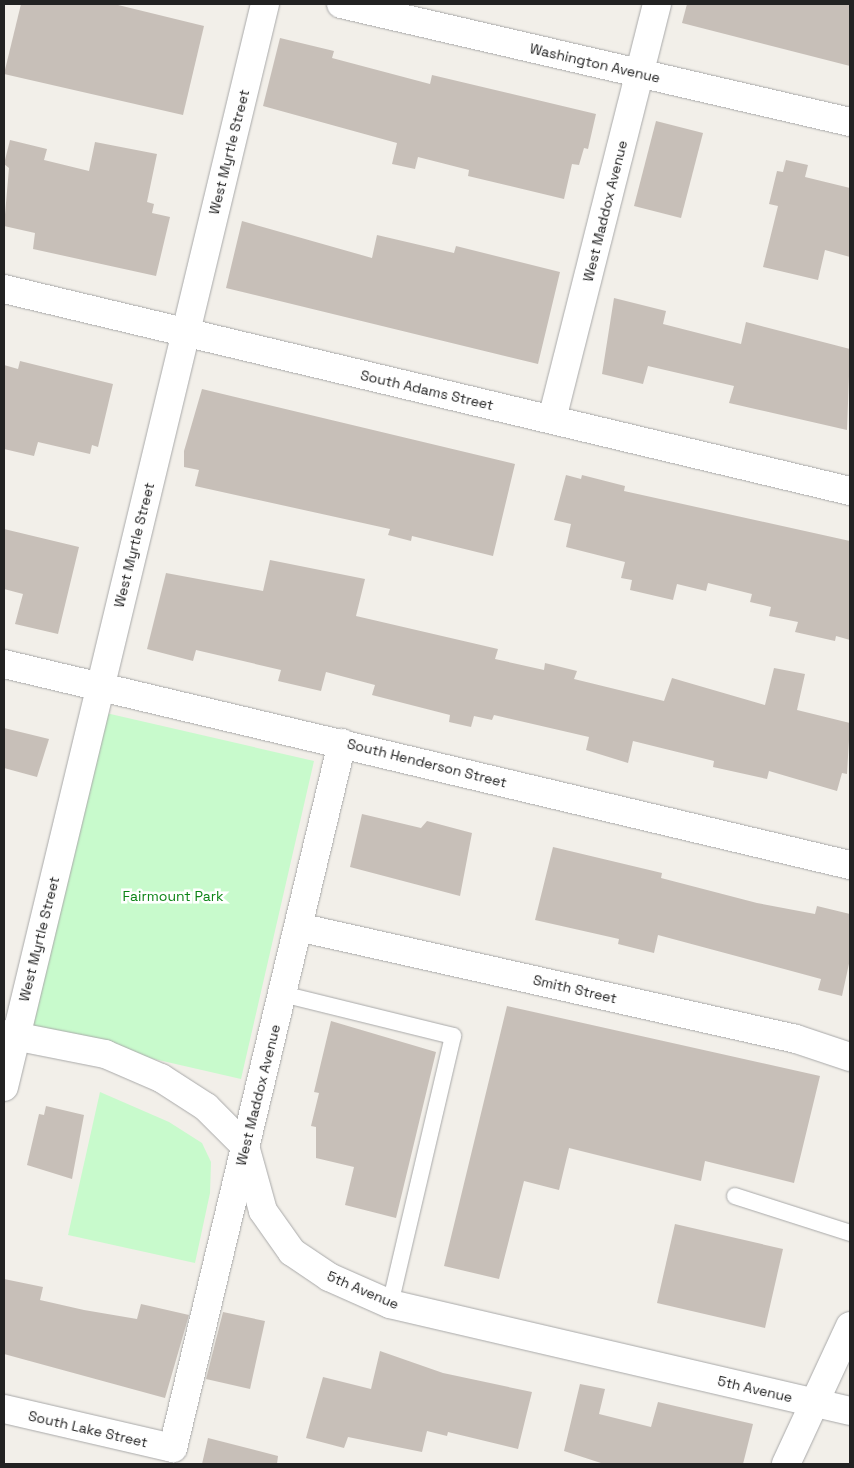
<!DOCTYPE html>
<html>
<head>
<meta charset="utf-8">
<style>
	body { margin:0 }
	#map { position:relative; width:854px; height:1468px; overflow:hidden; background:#f2efe9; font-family:"Space Grotesk",sans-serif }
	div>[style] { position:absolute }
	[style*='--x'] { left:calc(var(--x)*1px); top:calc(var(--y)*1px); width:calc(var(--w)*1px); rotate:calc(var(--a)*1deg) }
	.park>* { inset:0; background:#c8facc }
	.building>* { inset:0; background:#c7bfb8 }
	.roads { filter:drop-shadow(0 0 1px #a9a9a9) drop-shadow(0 0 1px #a9a9a9) }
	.lane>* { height:16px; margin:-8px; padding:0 8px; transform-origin:8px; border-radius:8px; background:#fff }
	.street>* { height:28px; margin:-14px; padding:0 14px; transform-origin:14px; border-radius:14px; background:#fff }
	span { translate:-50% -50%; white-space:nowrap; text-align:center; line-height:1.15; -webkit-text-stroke:5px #fff; paint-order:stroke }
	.street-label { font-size:14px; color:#222 }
	.park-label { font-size:14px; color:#0c8416 }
	.frame { position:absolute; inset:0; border:5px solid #222; pointer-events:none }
</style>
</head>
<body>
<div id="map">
	<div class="park">
		<div style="clip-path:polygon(106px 713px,314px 761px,241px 1079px,32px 1031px)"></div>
		<div style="clip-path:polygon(100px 1092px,169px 1122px,202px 1143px,211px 1162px,210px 1193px,195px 1263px,68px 1235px)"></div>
	</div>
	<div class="building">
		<div style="clip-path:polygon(21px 4px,114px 4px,204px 26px,183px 115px,4px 74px)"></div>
		<div style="clip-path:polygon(687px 4px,850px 4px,850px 66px,682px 23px)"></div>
		<div style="clip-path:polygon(280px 38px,334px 51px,332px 58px,430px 84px,432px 75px,596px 114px,588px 149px,584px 148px,579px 165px,572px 164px,564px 199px,468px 176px,469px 170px,418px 157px,415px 169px,392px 164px,397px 143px,263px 106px)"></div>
		<div style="clip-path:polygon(656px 121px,703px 133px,681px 218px,634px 206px)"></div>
		<div style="clip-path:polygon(10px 140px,47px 149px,44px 160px,89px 171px,95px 142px,157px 154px,147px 202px,154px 204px,152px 213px,170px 217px,156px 276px,33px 249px,35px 233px,4px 226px,9px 168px,4px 164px)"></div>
		<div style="clip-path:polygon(786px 160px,808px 165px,805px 177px,850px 188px,850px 257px,825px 250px,818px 280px,763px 267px,778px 206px,769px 204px,777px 171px,783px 172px)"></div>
		<div style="clip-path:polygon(242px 221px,372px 258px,377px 235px,454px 253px,456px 246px,560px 272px,538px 364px,226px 288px)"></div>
		<div style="clip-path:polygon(614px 298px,666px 311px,663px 324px,741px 344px,746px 322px,850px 349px,847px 430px,729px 403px,734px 386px,648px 366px,643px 384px,602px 374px)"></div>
		<div style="clip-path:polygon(20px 361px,113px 384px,98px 447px,92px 445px,90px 454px,38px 442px,34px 456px,4px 449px,4px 365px,18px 369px)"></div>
		<div style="clip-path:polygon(202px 389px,515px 464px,493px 556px,412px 536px,411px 541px,388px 535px,390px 529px,195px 486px,199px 470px,184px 467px,184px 451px)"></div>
		<div style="clip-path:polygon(566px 475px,581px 479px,582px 475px,625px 486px,624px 491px,850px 541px,850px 640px,836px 636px,835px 641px,795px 632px,798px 622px,769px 616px,771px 607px,750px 602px,752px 594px,708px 583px,706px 591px,677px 584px,673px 600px,630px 590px,632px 580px,621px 578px,625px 562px,566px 547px,571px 524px,554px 520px)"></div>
		<div style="clip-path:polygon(4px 529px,79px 547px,58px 634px,15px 624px,23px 594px,4px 589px)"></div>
		<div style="clip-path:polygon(270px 560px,365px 579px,356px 616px,498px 649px,495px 659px,544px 670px,545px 663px,577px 671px,574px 679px,664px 701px,672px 678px,765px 705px,774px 668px,805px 674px,797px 710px,850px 723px,847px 774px,842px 773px,837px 791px,769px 771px,767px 779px,713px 767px,714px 761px,633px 741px,628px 763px,586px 750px,589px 737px,494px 715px,492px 720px,474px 716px,471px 727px,449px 722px,450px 715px,372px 695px,375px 685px,326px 672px,321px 691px,278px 681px,281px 670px,196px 650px,193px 661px,147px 649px,166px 573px,263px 591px)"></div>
		<div style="clip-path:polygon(4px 728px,49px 739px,37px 777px,4px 768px)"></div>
		<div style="clip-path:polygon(362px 814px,421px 828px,427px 821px,472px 833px,460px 896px,350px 867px)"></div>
		<div style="clip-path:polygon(553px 847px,662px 873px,661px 878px,757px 903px,815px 914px,817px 906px,850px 914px,850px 959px,842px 996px,818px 990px,821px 979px,658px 935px,654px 953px,618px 944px,619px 939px,535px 920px)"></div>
		<div style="clip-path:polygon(507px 1006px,820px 1076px,794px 1183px,705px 1161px,701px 1181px,569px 1148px,559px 1190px,524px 1181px,499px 1279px,444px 1266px)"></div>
		<div style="clip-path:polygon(331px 1021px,436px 1052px,396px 1218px,345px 1205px,354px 1167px,316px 1158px,316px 1127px,311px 1126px,319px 1093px,314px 1092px)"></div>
		<div style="clip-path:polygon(46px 1106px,84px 1115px,72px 1179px,27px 1165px,39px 1114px,44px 1115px)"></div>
		<div style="clip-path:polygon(675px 1224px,783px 1249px,765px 1328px,657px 1303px)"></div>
		<div style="clip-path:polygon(4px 1279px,43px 1287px,40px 1300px,84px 1310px,137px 1319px,141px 1304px,189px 1315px,165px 1398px,4px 1354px)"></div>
		<div style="clip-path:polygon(223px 1312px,265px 1321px,250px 1389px,206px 1379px)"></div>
		<div style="clip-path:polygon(380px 1351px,443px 1373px,532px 1392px,518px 1449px,448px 1432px,447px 1436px,427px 1431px,422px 1452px,348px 1437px,344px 1448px,306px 1438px,323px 1377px,371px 1389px)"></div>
		<div style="clip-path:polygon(580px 1384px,605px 1389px,599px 1414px,651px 1427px,658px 1402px,753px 1424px,743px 1464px,604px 1464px,564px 1451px)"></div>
		<div style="clip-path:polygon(208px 1438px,278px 1456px,277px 1464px,202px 1464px)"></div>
	</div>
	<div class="roads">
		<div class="lane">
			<div style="--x:282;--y:994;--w:176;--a:13.8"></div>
			<div style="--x:453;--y:1036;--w:275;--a:103.2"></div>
			<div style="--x:735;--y:1196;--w:121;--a:17.8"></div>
		</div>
		<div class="street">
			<div style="--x:341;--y:4;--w:522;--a:13.05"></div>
			<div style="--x:4;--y:289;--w:870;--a:13.43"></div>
			<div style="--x:552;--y:419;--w:428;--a:-75.8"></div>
			<div style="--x:4;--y:664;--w:870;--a:13.37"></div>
			<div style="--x:298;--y:927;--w:510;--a:12.67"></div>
			<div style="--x:796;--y:1039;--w:57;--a:18.4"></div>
			<div style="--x:4;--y:1034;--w:103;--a:11.2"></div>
			<div style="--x:105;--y:1054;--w:61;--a:23.2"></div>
			<div style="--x:161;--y:1078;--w:54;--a:32.8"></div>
			<div style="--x:206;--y:1107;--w:55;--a:45"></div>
			<div style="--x:245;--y:1146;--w:67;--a:74.5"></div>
			<div style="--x:263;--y:1211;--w:50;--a:54.7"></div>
			<div style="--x:292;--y:1252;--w:45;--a:34"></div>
			<div style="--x:329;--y:1277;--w:67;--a:23.9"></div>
			<div style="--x:390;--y:1304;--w:472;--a:13.1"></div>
			<div style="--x:4;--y:1087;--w:1114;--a:-76.45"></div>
			<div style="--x:4;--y:1409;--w:173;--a:13"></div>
			<div style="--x:173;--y:1448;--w:725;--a:-76.52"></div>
			<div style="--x:786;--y:1464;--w:152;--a:-65.1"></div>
		</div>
	</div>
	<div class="street-label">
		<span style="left:595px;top:63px;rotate:13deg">Washington Avenue</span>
		<span style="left:229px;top:152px;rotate:-76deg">West Myrtle Street</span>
		<span style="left:605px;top:211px;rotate:-76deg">West Maddox Avenue</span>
		<span style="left:427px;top:390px;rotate:13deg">South Adams Street</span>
		<span style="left:134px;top:545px;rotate:-76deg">West Myrtle Street</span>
		<span style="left:427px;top:763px;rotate:14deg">South Henderson Street</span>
		<span style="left:39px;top:939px;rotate:-76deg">West Myrtle Street</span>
		<span style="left:575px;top:989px;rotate:13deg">Smith Street</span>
		<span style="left:258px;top:1095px;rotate:-76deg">West Maddox Avenue</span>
		<span style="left:363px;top:1290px;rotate:23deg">5th Avenue</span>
		<span style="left:755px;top:1389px;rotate:13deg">5th Avenue</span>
		<span style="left:88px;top:1429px;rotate:13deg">South Lake Street</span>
	</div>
	<div class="park-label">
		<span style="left:173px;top:896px">Fairmount Park</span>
	</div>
	<div class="frame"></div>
</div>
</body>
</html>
